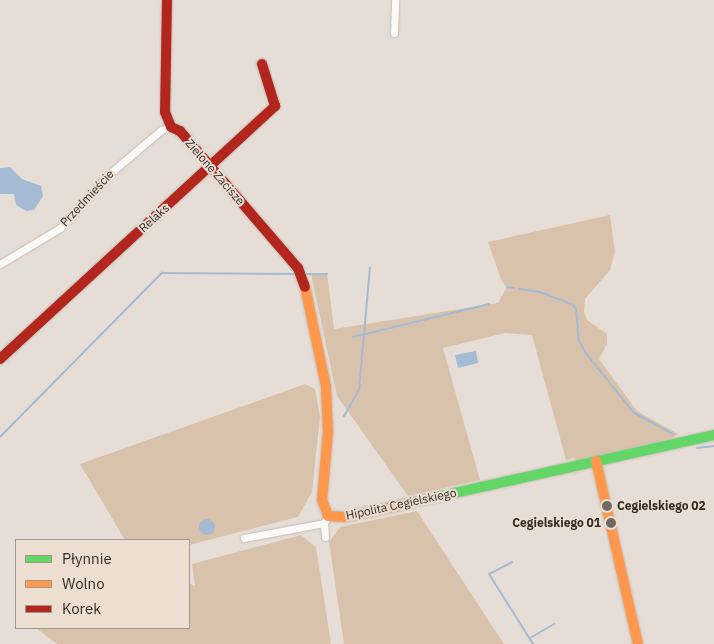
<!DOCTYPE html>
<html>
<head>
<meta charset="utf-8">
<style>
	body { margin:0 }
	#map { position:relative; width:714px; height:644px; overflow:hidden; background:#e6ded6; font-family:"IBM Plex Sans",sans-serif }
	div>[style] { position:absolute }
	[style*='--x'] { left:calc(var(--x)*1px); top:calc(var(--y)*1px); width:calc(var(--w)*1px); rotate:calc(var(--a)*1deg) }
	.green>* { inset:0; background:#d9c2ab }
	.water>* { inset:0; background:#a4bbd3 }
	.round { border-radius:50% }
	.stream>* { height:2px; margin:-1px; padding:0 1px; transform-origin:1px; border-radius:1px; background:#a4bbd3 }
	.roads { filter:drop-shadow(0 0 1px #c3bdb7) drop-shadow(0 0 1px #c3bdb7) }
	.street>* { height:7px; margin:-3.5px; padding:0 3.5px; transform-origin:3.5px; border-radius:3.5px; background:#fbfaf9 }
	.fast>* { height:10px; margin:-5px; padding:0 5px; transform-origin:5px; border-radius:5px; background:#63d668 }
	.slow>* { height:10px; margin:-5px; padding:0 5px; transform-origin:5px; border-radius:5px; background:#ff974d }
	.jam>* { height:10px; margin:-5px; padding:0 5px; transform-origin:5px; border-radius:5px; background:#b3261e }
	.dots>* { width:14px; height:14px; translate:-50% -50%; box-sizing:border-box; border:2px solid #ecded0; border-radius:50% }
	span { translate:-50% -50%; white-space:nowrap; text-align:center; line-height:1.15; -webkit-text-stroke:4px #ecded0; paint-order:stroke }
	.street-label { font-size:12px; color:#322c27 }
	.poi-label { font-size:12px; color:#322c27; font-weight:700 }
	.left { translate:0 -50%; text-align:left }
	.right { translate:-100% -50%; text-align:right }
	.legend { position:absolute; left:15px; top:539px; width:175px; height:90px; box-sizing:border-box; background:#ecded0; border:1px solid #a2978c; margin:0; padding:6px 9px; list-style:none; font-size:15px; color:#322c27 }
	.legend li { display:flex; align-items:center; gap:10px; height:25px }
	.legend b { width:25px; border:1px solid #a2978c }
</style>
</head>
<body>
<div id="map">
	<div class="green">
		<div style="clip-path:polygon(610px 215px,615px 252px,610px 270px,585px 299px,584px 312px,587px 320px,607px 334px,607px 344px,599px 359px,637px 411px,678px 434px,668px 441px,576px 461px,575px 458px,566px 460px,532px 335px,505px 333px,443px 348px,480px 480px,408px 496px,337px 396px,311px 274px,327px 274px,334px 329px,498px 303px,507px 287px,502px 282px,488px 242px)"></div>
		<div style="clip-path:polygon(305px 384px,315px 389px,320px 417px,312px 492px,298px 517px,189px 545px,189px 540px,125px 540px,80px 464px)"></div>
		<div style="clip-path:polygon(417px 511px,504px 644px,344px 644px,329px 542px,340px 527px)"></div>
		<div style="clip-path:polygon(301px 535px,316px 547px,331px 644px,57px 644px,36px 628px,189px 628px,189px 583px,195px 586px,192px 564px)"></div>
	</div>
	<div class="water">
		<div style="clip-path:polygon(10px 167px,22px 179px,41px 186px,43px 196px,34px 210px,26px 211px,16px 205px,14px 194px,0 194px,0 168px)"></div>
		<div style="clip-path:polygon(476px 351px,478px 363px,458px 368px,455px 355px)"></div>
		<div class="round" style="left:199px;top:519px;width:16px;height:16px"></div>
	</div>
	<div class="stream">
		<div style="--x:305;--y:274;--w:22;--a:0"></div>
		<div style="--x:507;--y:287;--w:7;--a:8"></div>
		<div style="--x:519;--y:289;--w:21;--a:8"></div>
		<div style="--x:540;--y:292;--w:34;--a:21"></div>
		<div style="--x:572;--y:304;--w:6;--a:51"></div>
		<div style="--x:576;--y:309;--w:32;--a:85"></div>
		<div style="--x:579;--y:341;--w:13;--a:61"></div>
		<div style="--x:585;--y:352;--w:78;--a:51.2"></div>
		<div style="--x:634;--y:413;--w:44;--a:28.3"></div>
		<div style="--x:353;--y:337;--w:140;--a:-13.6"></div>
		<div style="--x:344;--y:416;--w:30;--a:-60"></div>
		<div style="--x:359;--y:390;--w:123;--a:-84.9"></div>
		<div style="--x:0;--y:437;--w:231;--a:-45.4"></div>
		<div style="--x:162;--y:273;--w:136;--a:0.4"></div>
		<div style="--x:697;--y:448;--w:17;--a:-7"></div>
		<div style="--x:512;--y:562;--w:26;--a:152"></div>
		<div style="--x:489;--y:574;--w:83;--a:57.8"></div>
		<div style="--x:530;--y:638;--w:28;--a:-30"></div>
	</div>
	<div class="roads">
		<div class="street">
			<div style="--x:394;--y:33;--w:33;--a:-88"></div>
			<div style="--x:0;--y:264;--w:70;--a:-31"></div>
			<div style="--x:60;--y:228;--w:72;--a:-47.8"></div>
			<div style="--x:108;--y:175;--w:70;--a:-40.3"></div>
			<div style="--x:161;--y:130;--w:10;--a:-17"></div>
			<div style="--x:324;--y:523;--w:14;--a:86"></div>
			<div style="--x:244;--y:538;--w:81;--a:-10.6"></div>
			<div style="--x:324;--y:523;--w:8;--a:-60"></div>
		</div>
		<div class="fast">
			<div style="--x:405;--y:504;--w:317;--a:-12.6"></div>
		</div>
		<div class="slow">
			<div style="--x:305;--y:287;--w:102;--a:78.1"></div>
			<div style="--x:326;--y:387;--w:45;--a:87.5"></div>
			<div style="--x:328;--y:432;--w:68;--a:95"></div>
			<div style="--x:322;--y:500;--w:17;--a:69"></div>
			<div style="--x:328;--y:516;--w:17;--a:3"></div>
			<div style="--x:345;--y:517;--w:61;--a:-12.2"></div>
			<div style="--x:596;--y:461;--w:188;--a:77.1"></div>
		</div>
		<div class="jam">
			<div style="--x:167;--y:0;--w:112;--a:91"></div>
			<div style="--x:165;--y:112;--w:16;--a:68"></div>
			<div style="--x:171;--y:127;--w:10;--a:24"></div>
			<div style="--x:180;--y:131;--w:181;--a:49.3"></div>
			<div style="--x:298;--y:268;--w:20;--a:70"></div>
			<div style="--x:0;--y:359;--w:374;--a:-42.6"></div>
			<div style="--x:275;--y:106;--w:44;--a:-107.2"></div>
		</div>
	</div>
	<div class="dots">
		<div style="left:607px;top:506px;background:#716a64"></div>
		<div style="left:611px;top:523px;background:#716a64"></div>
	</div>
	<div class="street-label">
		<span style="left:215px;top:172px;rotate:49deg">Zielone Zacisze</span>
		<span style="left:87px;top:198px;rotate:-47deg">Przedmieście</span>
		<span style="left:154px;top:218px;rotate:-42deg">Relaks</span>
		<span style="left:401px;top:504px;rotate:-12deg">Hipolita Cegielskiego</span>
	</div>
	<div class="poi-label">
		<span class="left" style="left:617px;top:506px">Cegielskiego 02</span>
		<span class="right" style="left:601px;top:523px">Cegielskiego 01</span>
	</div>
	<ul class="legend">
	<li><b style="height:6px;background:#63d668"></b>Płynnie</li>
	<li><b style="height:6px;background:#ff974d"></b>Wolno</li>
	<li><b style="height:6px;background:#b3261e"></b>Korek</li>
	</ul>
</div>
</body>
</html>
